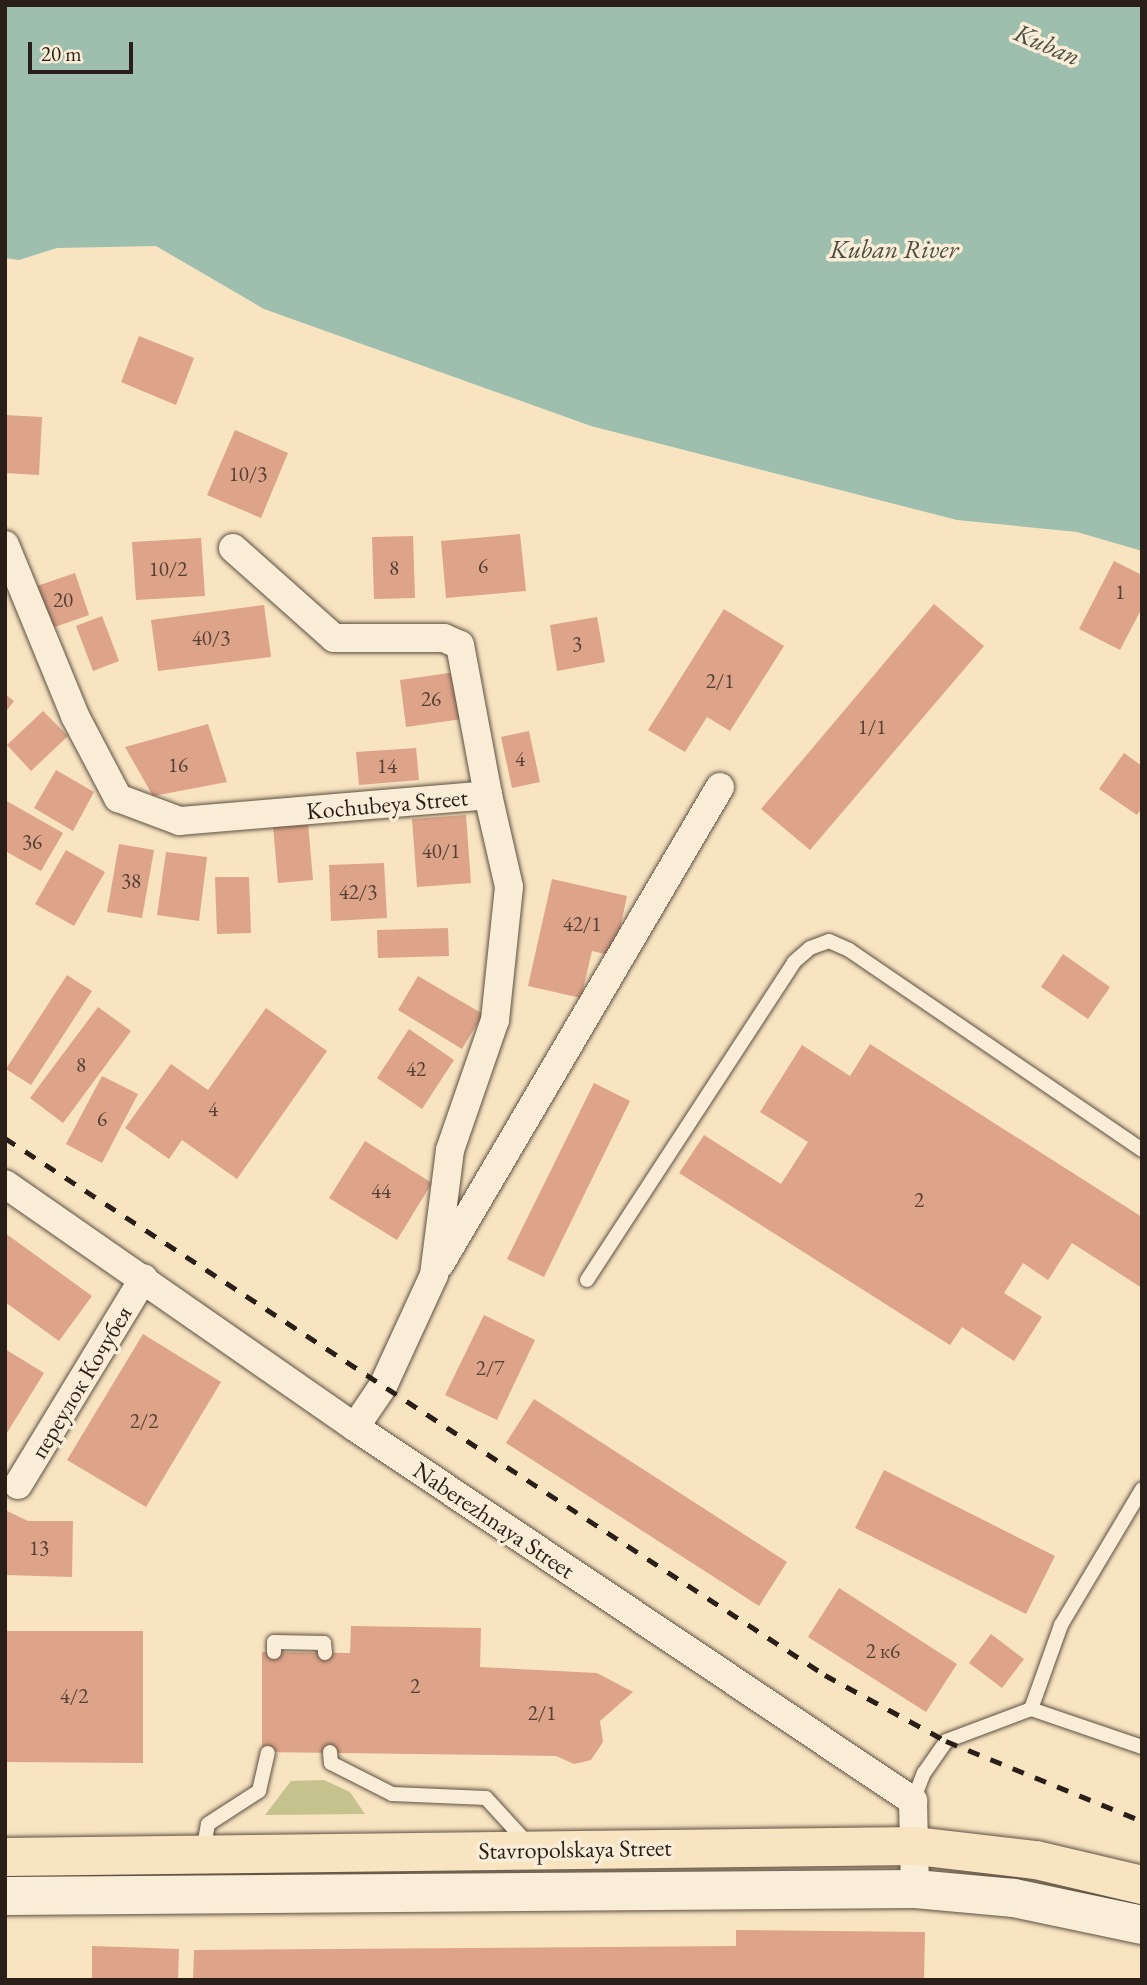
<!DOCTYPE html>
<html>
<head>
<meta charset="utf-8">
<style>
	body { margin:0 }
	#map { position:relative; width:1147px; height:1985px; overflow:hidden; background:#f8e4c1; font-family:"EB Garamond",serif }
	div>[style] { position:absolute }
	[style*='--x'] { left:calc(var(--x)*1px); top:calc(var(--y)*1px); width:calc(var(--w)*1px); rotate:calc(var(--a)*1deg) }
	.green>* { inset:0; background:#c5c28e }
	.water>* { inset:0; background:#9ebfae }
	.building>* { inset:0; background:#dda489 }
	.roads { filter:drop-shadow(0 0 2px #5d5042) drop-shadow(0 0 2px #5d5042) }
	.lane>* { height:14px; margin:-7px; padding:0 7px; transform-origin:7px; border-radius:7px; background:#faedd7 }
	.street>* { height:28px; margin:-14px; padding:0 14px; transform-origin:14px; border-radius:14px; background:#faedd7 }
	.secondary>* { height:38px; margin:-19px; padding:0 19px; transform-origin:19px; border-radius:19px; background:#faedd7 }
	.primary>* { height:38px; margin:-19px; padding:0 19px; transform-origin:19px; border-radius:19px; background:#f8e4c1 }
	.rail>* { height:5px; margin-top:-2.5px; transform-origin:0; background:repeating-linear-gradient(90deg,#291e18 0 12px,transparent 0 24px) }
	span { translate:-50% -50%; white-space:nowrap; text-align:center; line-height:1.15; -webkit-text-stroke:7px #faedd7; paint-order:stroke }
	.number-label { font-size:21px; color:#564034 }
	.number-label span { -webkit-text-stroke-width:0 }
	.street-label { font-size:24px; color:#291e18 }
	.water-label { font-size:26px; color:#4c4e45; font-style:italic }
	.frame { position:absolute; inset:0; border:7px solid #291e18; pointer-events:none }
	.scale { position:absolute; left:28px; top:42px; width:105px; height:32px; box-sizing:border-box; border:4px solid #291e18; border-top:0; padding-left:9px; font-size:21px; line-height:24px; white-space:nowrap; color:#291e18; -webkit-text-stroke:5px #faedd7; paint-order:stroke }
</style>
</head>
<body>
<div id="map">
	<div class="green">
		<div style="clip-path:polygon(324px 1780px,350px 1792px,365px 1814px,265px 1815px,291px 1781px)"></div>
	</div>
	<div class="water">
		<div style="clip-path:polygon(5px 5px,1142px 5px,1142px 551px,1077px 532px,957px 520px,591px 426px,264px 309px,156px 246px,57px 248px,19px 260px,5px 258px)"></div>
	</div>
	<div class="building">
		<div style="clip-path:polygon(139px 336px,194px 358px,176px 405px,121px 382px)"></div>
		<div style="clip-path:polygon(5px 415px,42px 417px,39px 475px,5px 473px)"></div>
		<div style="clip-path:polygon(235px 430px,288px 453px,261px 518px,207px 495px)"></div>
		<div style="clip-path:polygon(520px 534px,526px 591px,446px 598px,441px 541px)"></div>
		<div style="clip-path:polygon(413px 536px,415px 598px,374px 599px,372px 537px)"></div>
		<div style="clip-path:polygon(201px 538px,205px 596px,136px 600px,132px 542px)"></div>
		<div style="clip-path:polygon(1114px 561px,1142px 575px,1142px 608px,1120px 650px,1079px 629px)"></div>
		<div style="clip-path:polygon(75px 573px,89px 615px,52px 628px,37px 586px)"></div>
		<div style="clip-path:polygon(934px 604px,984px 646px,810px 850px,761px 809px)"></div>
		<div style="clip-path:polygon(264px 605px,271px 657px,158px 671px,151px 620px)"></div>
		<div style="clip-path:polygon(724px 609px,784px 646px,730px 731px,707px 717px,685px 752px,648px 730px)"></div>
		<div style="clip-path:polygon(102px 616px,119px 661px,93px 671px,76px 626px)"></div>
		<div style="clip-path:polygon(597px 617px,605px 662px,557px 671px,550px 625px)"></div>
		<div style="clip-path:polygon(456px 672px,462px 719px,406px 727px,400px 680px)"></div>
		<div style="clip-path:polygon(5px 694px,14px 701px,5px 713px)"></div>
		<div style="clip-path:polygon(43px 711px,68px 736px,31px 771px,7px 745px)"></div>
		<div style="clip-path:polygon(208px 724px,227px 782px,153px 796px,125px 747px)"></div>
		<div style="clip-path:polygon(529px 731px,540px 782px,512px 788px,501px 737px)"></div>
		<div style="clip-path:polygon(416px 748px,419px 780px,359px 785px,356px 752px)"></div>
		<div style="clip-path:polygon(1124px 753px,1142px 766px,1142px 808px,1137px 815px,1099px 789px)"></div>
		<div style="clip-path:polygon(56px 770px,94px 792px,73px 831px,34px 808px)"></div>
		<div style="clip-path:polygon(5px 800px,63px 833px,41px 871px,5px 851px)"></div>
		<div style="clip-path:polygon(466px 815px,471px 883px,417px 887px,412px 819px)"></div>
		<div style="clip-path:polygon(308px 823px,313px 880px,278px 883px,273px 826px)"></div>
		<div style="clip-path:polygon(119px 844px,154px 850px,142px 918px,107px 912px)"></div>
		<div style="clip-path:polygon(66px 850px,105px 872px,74px 926px,35px 904px)"></div>
		<div style="clip-path:polygon(166px 852px,207px 857px,199px 921px,157px 915px)"></div>
		<div style="clip-path:polygon(384px 863px,387px 918px,331px 921px,329px 865px)"></div>
		<div style="clip-path:polygon(215px 877px,249px 877px,251px 933px,217px 934px)"></div>
		<div style="clip-path:polygon(552px 879px,627px 896px,614px 956px,592px 951px,581px 998px,528px 986px)"></div>
		<div style="clip-path:polygon(448px 928px,449px 956px,378px 958px,377px 930px)"></div>
		<div style="clip-path:polygon(1063px 954px,1110px 987px,1088px 1019px,1041px 987px)"></div>
		<div style="clip-path:polygon(67px 975px,92px 991px,31px 1085px,6px 1069px)"></div>
		<div style="clip-path:polygon(418px 976px,483px 1014px,462px 1049px,398px 1010px)"></div>
		<div style="clip-path:polygon(98px 1007px,131px 1031px,63px 1123px,30px 1098px)"></div>
		<div style="clip-path:polygon(266px 1008px,327px 1051px,237px 1179px,182px 1140px,169px 1159px,125px 1128px,171px 1064px,208px 1090px)"></div>
		<div style="clip-path:polygon(409px 1029px,454px 1060px,422px 1109px,377px 1078px)"></div>
		<div style="clip-path:polygon(870px 1044px,1142px 1217px,1142px 1288px,1072px 1243px,1048px 1280px,1023px 1263px,1004px 1293px,1042px 1317px,1014px 1361px,962px 1327px,950px 1345px,679px 1173px,704px 1135px,781px 1184px,808px 1142px,760px 1112px,802px 1045px,850px 1076px)"></div>
		<div style="clip-path:polygon(102px 1076px,138px 1094px,102px 1163px,66px 1144px)"></div>
		<div style="clip-path:polygon(594px 1083px,630px 1101px,544px 1277px,507px 1259px)"></div>
		<div style="clip-path:polygon(365px 1141px,432px 1183px,397px 1240px,329px 1198px)"></div>
		<div style="clip-path:polygon(5px 1233px,92px 1296px,59px 1341px,5px 1302px)"></div>
		<div style="clip-path:polygon(484px 1315px,535px 1340px,497px 1420px,445px 1395px)"></div>
		<div style="clip-path:polygon(143px 1334px,221px 1382px,146px 1507px,67px 1460px)"></div>
		<div style="clip-path:polygon(5px 1349px,44px 1373px,5px 1436px)"></div>
		<div style="clip-path:polygon(534px 1399px,787px 1562px,759px 1606px,506px 1443px)"></div>
		<div style="clip-path:polygon(884px 1470px,1055px 1556px,1026px 1614px,855px 1528px)"></div>
		<div style="clip-path:polygon(5px 1510px,28px 1521px,73px 1521px,72px 1577px,5px 1575px)"></div>
		<div style="clip-path:polygon(839px 1588px,957px 1664px,926px 1712px,808px 1637px)"></div>
		<div style="clip-path:polygon(351px 1626px,481px 1628px,480px 1667px,597px 1673px,633px 1692px,600px 1721px,603px 1742px,591px 1760px,574px 1764px,556px 1756px,262px 1752px,262px 1652px,350px 1653px)"></div>
		<div style="clip-path:polygon(5px 1631px,143px 1631px,143px 1763px,5px 1762px)"></div>
		<div style="clip-path:polygon(991px 1634px,1024px 1659px,1002px 1688px,969px 1663px)"></div>
		<div style="clip-path:polygon(736px 1930px,925px 1932px,924px 1980px,193px 1980px,194px 1950px,736px 1946px)"></div>
		<div style="clip-path:polygon(92px 1946px,179px 1949px,178px 1980px,92px 1980px)"></div>
	</div>
	<div class="roads">
		<div class="lane">
			<div style="--x:587;--y:1280;--w:379;--a:-56.9"></div>
			<div style="--x:794;--y:962;--w:21;--a:-41"></div>
			<div style="--x:810;--y:948;--w:20;--a:-20"></div>
			<div style="--x:829;--y:941;--w:22;--a:24"></div>
			<div style="--x:849;--y:950;--w:355;--a:34.3"></div>
			<div style="--x:274;--y:1652;--w:10;--a:-90"></div>
			<div style="--x:274;--y:1642;--w:50;--a:1.1"></div>
			<div style="--x:324;--y:1643;--w:10;--a:84"></div>
			<div style="--x:1031;--y:1709;--w:89;--a:-70.3"></div>
			<div style="--x:1061;--y:1625;--w:158;--a:-59.2"></div>
			<div style="--x:330;--y:1752;--w:11;--a:85"></div>
			<div style="--x:331;--y:1763;--w:68;--a:26.9"></div>
			<div style="--x:392;--y:1794;--w:94;--a:2.4"></div>
			<div style="--x:486;--y:1798;--w:64;--a:47.5"></div>
			<div style="--x:913;--y:1801;--w:30;--a:-69"></div>
			<div style="--x:924;--y:1773;--w:39;--a:-55"></div>
			<div style="--x:946;--y:1741;--w:91;--a:-20.6"></div>
			<div style="--x:1031;--y:1709;--w:117;--a:18.9"></div>
			<div style="--x:203;--y:1852;--w:28;--a:-80"></div>
			<div style="--x:208;--y:1824;--w:61;--a:-32.9"></div>
			<div style="--x:259;--y:1791;--w:39;--a:-77"></div>
		</div>
		<div class="street">
			<div style="--x:5;--y:545;--w:185;--a:67.7"></div>
			<div style="--x:75;--y:716;--w:93;--a:62.3"></div>
			<div style="--x:118;--y:798;--w:66;--a:20.4"></div>
			<div style="--x:180;--y:821;--w:309;--a:-4.8"></div>
			<div style="--x:488;--y:795;--w:94;--a:77.1"></div>
			<div style="--x:509;--y:887;--w:134;--a:96"></div>
			<div style="--x:495;--y:1020;--w:138;--a:109.1"></div>
			<div style="--x:450;--y:1150;--w:126;--a:97.3"></div>
			<div style="--x:434;--y:1275;--w:122;--a:114.7"></div>
			<div style="--x:383;--y:1386;--w:50;--a:124.3"></div>
			<div style="--x:233;--y:548;--w:135;--a:41.7"></div>
			<div style="--x:334;--y:638;--w:110;--a:0"></div>
			<div style="--x:444;--y:638;--w:17;--a:24"></div>
			<div style="--x:460;--y:645;--w:153;--a:79.4"></div>
			<div style="--x:5;--y:1184;--w:426;--a:34.8"></div>
			<div style="--x:355;--y:1427;--w:672;--a:33.83"></div>
			<div style="--x:913;--y:1801;--w:88;--a:88.7"></div>
			<div style="--x:440;--y:1264;--w:553;--a:-59.59"></div>
			<div style="--x:18;--y:1485;--w:242;--a:-58.7"></div>
		</div>
		<div class="secondary">
			<div style="--x:5;--y:1896;--w:910;--a:-0.44"></div>
			<div style="--x:915;--y:1889;--w:99;--a:5.2"></div>
			<div style="--x:1014;--y:1898;--w:131;--a:11.9"></div>
		</div>
		<div class="primary">
			<div style="--x:5;--y:1857;--w:911;--a:-0.69"></div>
			<div style="--x:916;--y:1846;--w:121;--a:6.7"></div>
			<div style="--x:1036;--y:1860;--w:109;--a:13.3"></div>
		</div>
	</div>
	<div class="rail">
		<div style="--x:5;--y:1138;--w:980;--a:33.22"></div>
		<div style="--x:825;--y:1675;--w:138;--a:28.6"></div>
		<div style="--x:946;--y:1741;--w:212;--a:22.2"></div>
	</div>
	<div class="number-label">
		<span style="left:248px;top:474px">10/3</span>
		<span style="left:483px;top:566px">6</span>
		<span style="left:394px;top:568px">8</span>
		<span style="left:168px;top:569px">10/2</span>
		<span style="left:1120px;top:592px">1</span>
		<span style="left:63px;top:600px">20</span>
		<span style="left:211px;top:638px">40/3</span>
		<span style="left:577px;top:644px">3</span>
		<span style="left:720px;top:681px">2/1</span>
		<span style="left:431px;top:699px">26</span>
		<span style="left:872px;top:727px">1/1</span>
		<span style="left:520px;top:759px">4</span>
		<span style="left:178px;top:765px">16</span>
		<span style="left:387px;top:766px">14</span>
		<span style="left:32px;top:842px">36</span>
		<span style="left:441px;top:851px">40/1</span>
		<span style="left:131px;top:881px">38</span>
		<span style="left:358px;top:892px">42/3</span>
		<span style="left:582px;top:924px">42/1</span>
		<span style="left:81px;top:1065px">8</span>
		<span style="left:416px;top:1069px">42</span>
		<span style="left:213px;top:1109px">4</span>
		<span style="left:102px;top:1119px">6</span>
		<span style="left:381px;top:1191px">44</span>
		<span style="left:919px;top:1200px">2</span>
		<span style="left:490px;top:1368px">2/7</span>
		<span style="left:144px;top:1421px">2/2</span>
		<span style="left:39px;top:1548px">13</span>
		<span style="left:883px;top:1651px">2 к6</span>
		<span style="left:415px;top:1686px">2</span>
		<span style="left:74px;top:1696px">4/2</span>
		<span style="left:542px;top:1713px">2/1</span>
	</div>
	<div class="street-label">
		<span style="left:387px;top:804px;rotate:-5deg">Kochubeya Street</span>
		<span style="left:81px;top:1382px;rotate:-59deg">переулок Кочубея</span>
		<span style="left:494px;top:1520px;rotate:34deg">Naberezhnaya Street</span>
		<span style="left:575px;top:1849px;rotate:-1deg">Stavropolskaya Street</span>
	</div>
	<div class="water-label">
		<span style="left:1047px;top:45px;rotate:23deg">Kuban</span>
		<span style="left:894px;top:250px">Kuban River</span>
	</div>
	<div class="frame"></div>
	<div class="scale">20 m</div>
</div>
</body>
</html>
